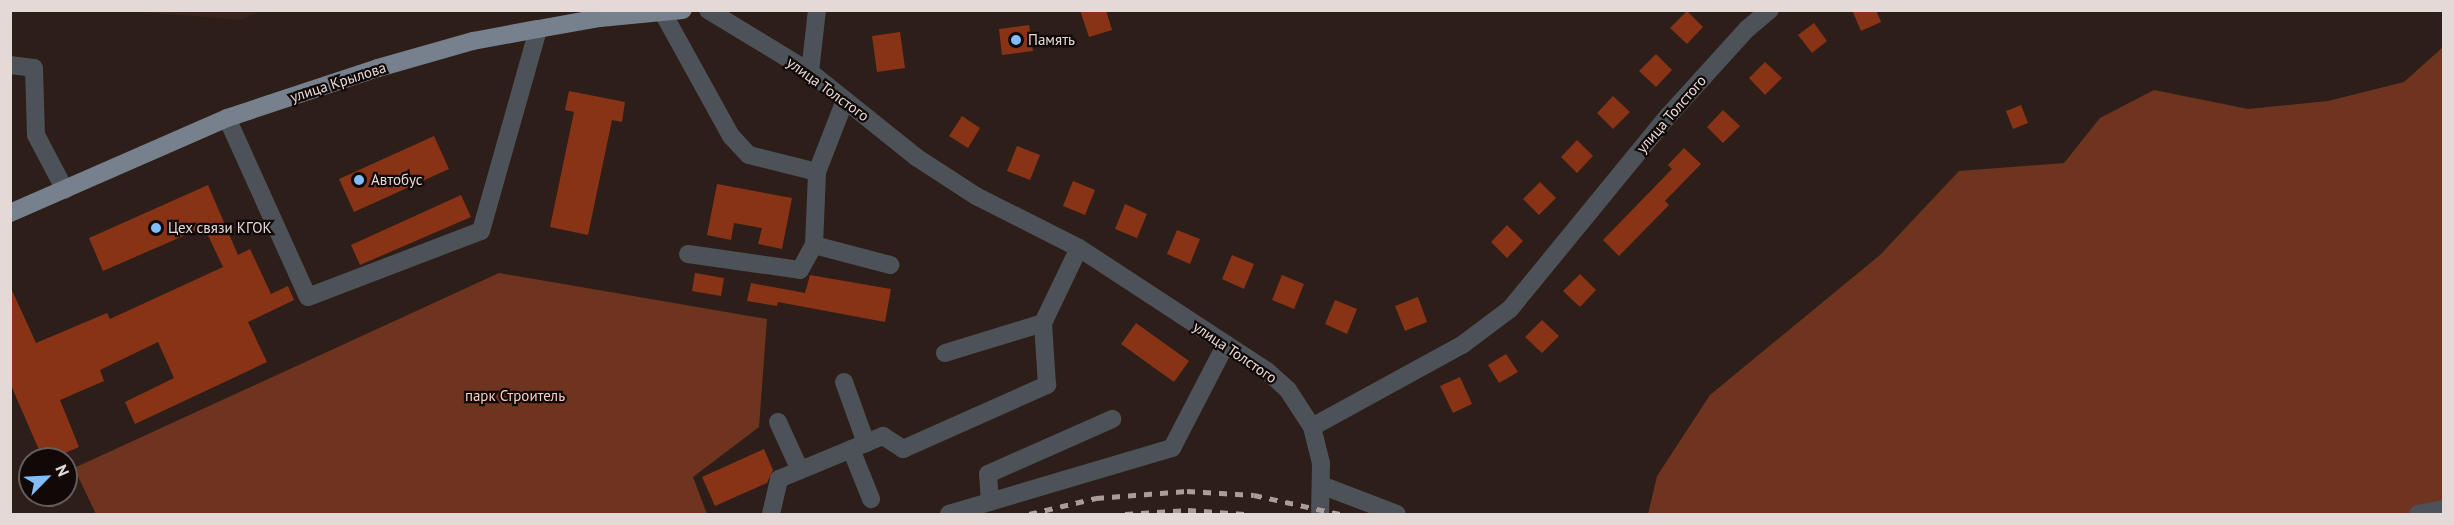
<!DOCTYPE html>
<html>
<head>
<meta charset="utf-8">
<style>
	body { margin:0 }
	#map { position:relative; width:2454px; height:525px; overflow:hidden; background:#2d1e19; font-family:"PT Sans",sans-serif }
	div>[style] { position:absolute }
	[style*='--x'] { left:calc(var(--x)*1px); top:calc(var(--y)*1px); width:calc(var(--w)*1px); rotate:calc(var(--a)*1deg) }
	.built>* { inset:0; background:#39241d }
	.green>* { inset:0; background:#6f3420 }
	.building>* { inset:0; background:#883315 }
	.minor>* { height:18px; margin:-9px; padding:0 9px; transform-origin:9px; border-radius:9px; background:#4c5257 }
	.major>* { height:18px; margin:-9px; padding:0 9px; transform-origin:9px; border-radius:9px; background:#76818d }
	.rail>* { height:4.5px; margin-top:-2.25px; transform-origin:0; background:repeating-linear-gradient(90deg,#a99c99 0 8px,transparent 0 16px) }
	.dots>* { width:16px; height:16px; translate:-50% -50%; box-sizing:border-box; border:3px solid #100908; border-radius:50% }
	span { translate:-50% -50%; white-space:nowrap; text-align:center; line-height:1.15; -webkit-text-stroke:4.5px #100908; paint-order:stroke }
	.poi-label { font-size:15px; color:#e4d9d6 }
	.left { translate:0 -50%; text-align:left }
	.street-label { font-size:15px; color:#e4d9d6 }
	.park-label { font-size:15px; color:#ffcdbd }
	.frame { position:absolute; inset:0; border:12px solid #e4d9d6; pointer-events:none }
	.north { position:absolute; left:18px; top:447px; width:60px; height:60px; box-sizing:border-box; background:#100908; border:2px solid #655c5a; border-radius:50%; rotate:66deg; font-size:16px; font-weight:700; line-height:24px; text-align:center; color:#e4d9d6 }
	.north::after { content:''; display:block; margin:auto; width:21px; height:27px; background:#80bdfa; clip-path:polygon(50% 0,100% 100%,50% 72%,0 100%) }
</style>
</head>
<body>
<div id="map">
	<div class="built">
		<div style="clip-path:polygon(129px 11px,259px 11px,241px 20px)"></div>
	</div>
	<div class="green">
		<div style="clip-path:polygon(2443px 47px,2443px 514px,1648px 514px,1657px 476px,1710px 395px,1880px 255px,1959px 171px,2064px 163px,2100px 118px,2154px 90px,2248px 109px,2328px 101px,2404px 82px)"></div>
		<div style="clip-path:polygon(499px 273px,767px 319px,759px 427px,693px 477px,707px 514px,96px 514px,74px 468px)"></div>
	</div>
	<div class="building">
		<div style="clip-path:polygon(1080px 10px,1106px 10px,1112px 30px,1089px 37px)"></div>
		<div style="clip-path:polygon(1852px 10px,1876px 10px,1881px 22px,1861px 31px)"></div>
		<div style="clip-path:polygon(1687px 11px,1703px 27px,1687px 44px,1670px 28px)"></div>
		<div style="clip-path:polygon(1814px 23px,1827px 41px,1812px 53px,1798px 35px)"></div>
		<div style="clip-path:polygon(1029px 25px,1033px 51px,1002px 55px,999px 29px)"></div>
		<div style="clip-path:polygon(900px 32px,905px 68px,877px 72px,872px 36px)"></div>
		<div style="clip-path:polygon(1656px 54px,1672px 70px,1656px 87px,1639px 71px)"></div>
		<div style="clip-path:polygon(1765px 62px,1782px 78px,1765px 95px,1749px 78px)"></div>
		<div style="clip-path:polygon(569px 91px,625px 102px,622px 122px,612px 120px,588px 235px,550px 227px,574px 112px,565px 110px)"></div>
		<div style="clip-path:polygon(1613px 96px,1630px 112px,1613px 129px,1597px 113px)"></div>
		<div style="clip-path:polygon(2021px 105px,2028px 123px,2013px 129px,2006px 111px)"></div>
		<div style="clip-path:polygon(1723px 110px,1740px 126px,1723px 143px,1707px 127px)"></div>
		<div style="clip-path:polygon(962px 116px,980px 128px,968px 148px,949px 136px)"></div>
		<div style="clip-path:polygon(434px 136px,449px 169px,354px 212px,339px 179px)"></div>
		<div style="clip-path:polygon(1577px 140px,1593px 156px,1577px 173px,1561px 157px)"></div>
		<div style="clip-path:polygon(1017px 146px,1040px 155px,1030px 180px,1007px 171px)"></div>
		<div style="clip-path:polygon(1684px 148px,1701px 164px,1665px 201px,1669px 205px,1619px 256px,1603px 240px,1672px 169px,1668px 165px)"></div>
		<div style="clip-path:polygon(1073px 181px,1095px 190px,1085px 215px,1063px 206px)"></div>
		<div style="clip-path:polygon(1540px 182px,1556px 198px,1539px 215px,1523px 199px)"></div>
		<div style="clip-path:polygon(717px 184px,792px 198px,782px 249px,758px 244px,762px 228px,734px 223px,731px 240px,707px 235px)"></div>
		<div style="clip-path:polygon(208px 185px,238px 255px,250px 249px,271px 294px,288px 286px,294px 300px,248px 322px,267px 362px,135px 424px,125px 402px,174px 378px,158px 342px,100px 370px,104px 381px,60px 400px,79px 447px,51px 459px,43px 459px,10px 383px,10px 286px,36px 343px,107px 313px,110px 319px,223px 267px,204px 227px,103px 271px,89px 238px)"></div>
		<div style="clip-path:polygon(461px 195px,471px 217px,360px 265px,351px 245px)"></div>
		<div style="clip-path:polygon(1125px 204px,1147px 214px,1137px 238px,1115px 229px)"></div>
		<div style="clip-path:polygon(1507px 225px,1523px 241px,1507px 258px,1491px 242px)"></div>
		<div style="clip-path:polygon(1177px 230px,1200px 239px,1190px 264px,1167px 254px)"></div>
		<div style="clip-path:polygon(1232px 255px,1254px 264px,1244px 289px,1222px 279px)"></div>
		<div style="clip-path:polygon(695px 273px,724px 278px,721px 296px,692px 291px)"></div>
		<div style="clip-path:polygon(1580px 274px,1596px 290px,1580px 307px,1563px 291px)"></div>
		<div style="clip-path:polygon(810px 275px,891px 289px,885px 322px,778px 302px,777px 306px,747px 301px,751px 283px,805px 293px)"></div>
		<div style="clip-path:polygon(1282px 275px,1304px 284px,1294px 309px,1272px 300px)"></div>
		<div style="clip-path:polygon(1418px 297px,1427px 322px,1405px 331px,1395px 306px)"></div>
		<div style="clip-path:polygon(1335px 300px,1357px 309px,1347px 334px,1325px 324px)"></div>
		<div style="clip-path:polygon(1542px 320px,1559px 336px,1542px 353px,1525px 337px)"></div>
		<div style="clip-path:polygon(1136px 323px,1189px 361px,1174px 382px,1121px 344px)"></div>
		<div style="clip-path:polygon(1506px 354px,1518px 372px,1499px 383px,1488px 365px)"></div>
		<div style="clip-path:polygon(1460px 377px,1472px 404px,1453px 413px,1440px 386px)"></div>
		<div style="clip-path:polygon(764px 449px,773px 470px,767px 483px,715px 506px,702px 477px)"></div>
	</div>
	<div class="minor">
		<div style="--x:708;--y:10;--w:119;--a:31.3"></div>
		<div style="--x:810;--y:72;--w:136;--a:38.7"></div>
		<div style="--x:916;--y:157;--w:72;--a:33"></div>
		<div style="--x:976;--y:196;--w:115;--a:26.8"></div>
		<div style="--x:1079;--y:248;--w:225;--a:33.2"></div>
		<div style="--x:1267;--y:371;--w:28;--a:42"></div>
		<div style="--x:1288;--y:390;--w:44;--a:57"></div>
		<div style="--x:1312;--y:427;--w:38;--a:76"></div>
		<div style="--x:1321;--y:464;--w:50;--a:91.1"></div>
		<div style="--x:663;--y:13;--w:141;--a:61.1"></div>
		<div style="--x:731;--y:136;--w:26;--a:47"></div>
		<div style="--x:749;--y:155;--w:70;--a:14"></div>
		<div style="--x:10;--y:65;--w:24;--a:7"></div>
		<div style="--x:34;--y:68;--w:67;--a:88.3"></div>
		<div style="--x:36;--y:135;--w:62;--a:62.2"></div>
		<div style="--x:810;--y:72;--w:62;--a:-83.6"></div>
		<div style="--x:227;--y:118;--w:196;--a:65.7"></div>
		<div style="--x:308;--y:297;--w:185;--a:-20.9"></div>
		<div style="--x:481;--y:231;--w:210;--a:-74.2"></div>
		<div style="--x:814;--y:245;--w:79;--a:14.7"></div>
		<div style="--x:688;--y:254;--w:113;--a:8.1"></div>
		<div style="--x:800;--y:270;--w:29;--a:-61"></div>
		<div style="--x:814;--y:245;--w:73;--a:-87.6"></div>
		<div style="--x:817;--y:172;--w:77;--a:-68.7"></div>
		<div style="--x:945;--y:353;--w:102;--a:-17"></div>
		<div style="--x:844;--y:382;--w:65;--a:70.2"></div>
		<div style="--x:778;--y:422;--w:53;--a:65.4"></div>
		<div style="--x:1312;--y:427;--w:171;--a:-28.7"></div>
		<div style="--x:1462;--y:345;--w:60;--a:-36.9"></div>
		<div style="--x:1510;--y:309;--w:251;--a:-50.7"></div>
		<div style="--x:1669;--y:115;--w:116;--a:-47.8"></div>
		<div style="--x:1747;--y:29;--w:30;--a:-40"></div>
		<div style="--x:851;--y:449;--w:54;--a:68.2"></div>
		<div style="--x:1321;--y:485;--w:81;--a:20.9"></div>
		<div style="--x:990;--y:502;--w:28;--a:-94"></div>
		<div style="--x:988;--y:474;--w:136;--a:-23.9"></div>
		<div style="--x:771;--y:514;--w:36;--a:-77"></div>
		<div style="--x:779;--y:479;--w:113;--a:-22.5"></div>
		<div style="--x:883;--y:436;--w:24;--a:33"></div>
		<div style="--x:903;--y:449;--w:158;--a:-24"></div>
		<div style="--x:1047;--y:385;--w:62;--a:-93.7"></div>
		<div style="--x:1043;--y:323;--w:83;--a:-64.4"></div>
		<div style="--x:949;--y:514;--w:233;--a:-16.5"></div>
		<div style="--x:1172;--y:448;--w:117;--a:-62.6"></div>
		<div style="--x:2418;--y:514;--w:26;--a:-11"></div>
	</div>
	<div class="major">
		<div style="--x:10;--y:213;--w:237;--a:-23.6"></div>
		<div style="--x:227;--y:118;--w:159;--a:-18.3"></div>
		<div style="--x:378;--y:68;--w:99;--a:-15.9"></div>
		<div style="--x:473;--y:41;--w:66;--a:-10.5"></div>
		<div style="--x:538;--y:29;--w:63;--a:-10.1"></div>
		<div style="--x:600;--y:18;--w:83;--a:-5.5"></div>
	</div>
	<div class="rail">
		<div style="--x:1029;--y:514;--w:69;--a:-13.4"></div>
		<div style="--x:1096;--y:498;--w:91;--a:-4.4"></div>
		<div style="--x:1187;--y:491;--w:67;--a:3.4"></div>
		<div style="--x:1254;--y:495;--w:88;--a:12.5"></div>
		<div style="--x:1125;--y:514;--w:63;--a:-3.6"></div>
		<div style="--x:1188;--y:510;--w:57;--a:4"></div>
	</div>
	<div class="dots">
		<div style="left:1016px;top:40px;background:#80bdfa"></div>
		<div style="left:359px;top:180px;background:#80bdfa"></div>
		<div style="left:156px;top:228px;background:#80bdfa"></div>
	</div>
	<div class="poi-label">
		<span class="left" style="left:1028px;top:40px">Память</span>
		<span class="left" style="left:371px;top:180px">Автобус</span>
		<span class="left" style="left:168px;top:228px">Цех связи КГОК</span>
	</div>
	<div class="street-label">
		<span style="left:338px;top:82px;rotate:-18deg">улица Крылова</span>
		<span style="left:828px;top:89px;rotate:36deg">улица Толстого</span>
		<span style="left:1671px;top:114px;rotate:-49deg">улица Толстого</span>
		<span style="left:1235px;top:352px;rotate:34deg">улица Толстого</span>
	</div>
	<div class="park-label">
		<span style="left:515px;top:396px">парк Строитель</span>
	</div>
	<div class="frame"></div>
	<div class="north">N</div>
</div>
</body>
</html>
